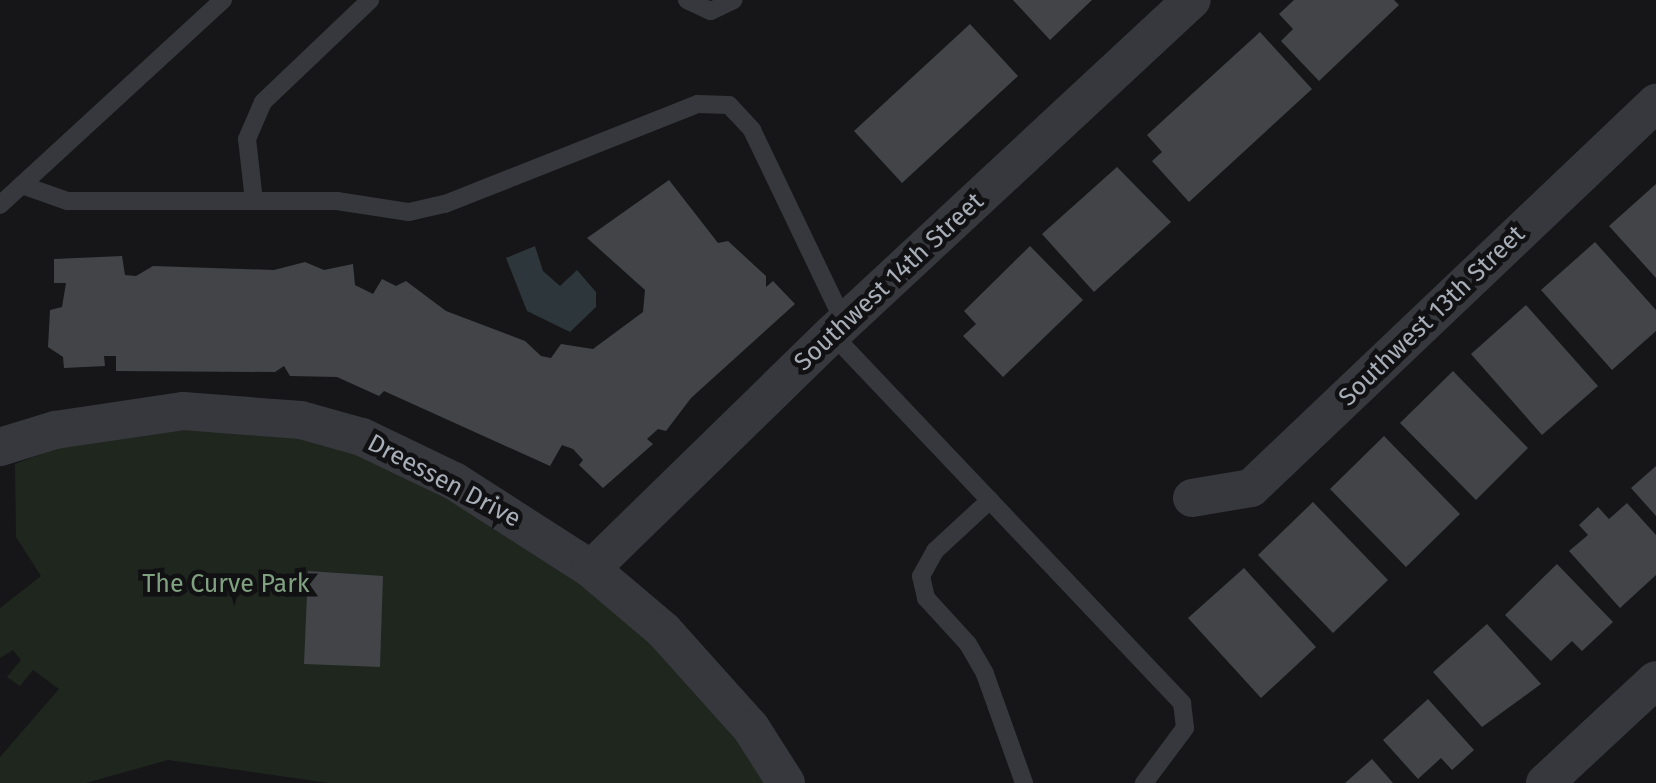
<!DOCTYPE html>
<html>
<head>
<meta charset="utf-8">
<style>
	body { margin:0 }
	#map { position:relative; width:1656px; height:783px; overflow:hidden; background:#161618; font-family:"Fira Sans",sans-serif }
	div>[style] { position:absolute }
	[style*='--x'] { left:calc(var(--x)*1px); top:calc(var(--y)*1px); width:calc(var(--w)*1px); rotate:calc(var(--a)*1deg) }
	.green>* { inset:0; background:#1e261e }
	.water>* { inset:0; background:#2c363b }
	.building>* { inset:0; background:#424448 }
	.lane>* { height:18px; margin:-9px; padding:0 9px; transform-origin:9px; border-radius:9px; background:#37383d }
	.street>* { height:38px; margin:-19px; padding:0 19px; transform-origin:19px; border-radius:19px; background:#37383d }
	span { translate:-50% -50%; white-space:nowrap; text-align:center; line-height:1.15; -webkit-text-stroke:9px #111113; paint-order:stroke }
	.street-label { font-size:25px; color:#a8aeb7 }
	.park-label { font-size:25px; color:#80a280 }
</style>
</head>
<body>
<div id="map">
	<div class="green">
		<div style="clip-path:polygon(221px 400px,542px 529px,786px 783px,329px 783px,168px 760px,86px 783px,0 783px,0 757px,59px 689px,33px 670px,20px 686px,7px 677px,21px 660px,13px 650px,0 658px,0 608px,41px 576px,16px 537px,15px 464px,166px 406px)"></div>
	</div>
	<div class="water">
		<div style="clip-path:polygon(535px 246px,543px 271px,560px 286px,577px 270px,596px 292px,596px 307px,570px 332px,527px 311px,506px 258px)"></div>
	</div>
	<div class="building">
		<div style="clip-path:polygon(1013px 0,1092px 0,1050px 40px)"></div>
		<div style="clip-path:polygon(1294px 0,1394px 0,1399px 5px,1319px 81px,1281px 41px,1293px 29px,1279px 14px)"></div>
		<div style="clip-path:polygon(970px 24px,1018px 76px,902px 183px,854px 131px)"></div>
		<div style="clip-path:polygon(1260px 32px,1312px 89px,1189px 202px,1152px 161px,1162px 152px,1147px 135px)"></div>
		<div style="clip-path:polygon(1117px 167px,1171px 222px,1094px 292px,1042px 234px)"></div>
		<div style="clip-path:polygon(669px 180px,718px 243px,728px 241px,766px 276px,766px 287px,773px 281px,795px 304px,691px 398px,666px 431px,658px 429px,647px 439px,653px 444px,603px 488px,579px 465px,583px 460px,573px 449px,562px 445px,550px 466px,384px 391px,379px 396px,337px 377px,290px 376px,284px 366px,275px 372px,116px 371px,116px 356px,104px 356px,105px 366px,64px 368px,63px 357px,48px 347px,50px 310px,62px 307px,66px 283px,54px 283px,54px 259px,122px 256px,125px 275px,136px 276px,153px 266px,274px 270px,305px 262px,324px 270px,353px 264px,355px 285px,373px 294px,382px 279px,396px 286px,406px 281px,446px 311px,525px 341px,541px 356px,551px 358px,561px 344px,593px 349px,643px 312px,645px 290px,587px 238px)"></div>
		<div style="clip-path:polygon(1656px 184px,1656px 278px,1609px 226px)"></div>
		<div style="clip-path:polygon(1595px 242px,1656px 310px,1656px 331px,1612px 370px,1541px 290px)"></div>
		<div style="clip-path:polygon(1030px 246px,1083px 300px,1003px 377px,963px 336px,976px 324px,964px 311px)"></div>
		<div style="clip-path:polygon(1526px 305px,1598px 386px,1542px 435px,1471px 354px)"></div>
		<div style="clip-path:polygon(1453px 371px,1528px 448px,1476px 500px,1400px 423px)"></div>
		<div style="clip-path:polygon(1384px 436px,1460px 514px,1406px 567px,1330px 489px)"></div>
		<div style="clip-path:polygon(1656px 466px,1656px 516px,1631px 488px)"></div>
		<div style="clip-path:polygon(1313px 502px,1388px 580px,1333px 633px,1258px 555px)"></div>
		<div style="clip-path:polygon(1627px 503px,1656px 535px,1656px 575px,1620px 608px,1569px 551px,1588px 535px,1579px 525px,1598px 507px,1609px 519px)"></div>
		<div style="clip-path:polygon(1557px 564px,1613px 622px,1582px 651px,1572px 641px,1551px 661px,1505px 615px)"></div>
		<div style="clip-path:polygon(1244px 568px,1316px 647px,1261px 698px,1188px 618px)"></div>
		<div style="clip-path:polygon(308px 571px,383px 576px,380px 667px,304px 664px)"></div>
		<div style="clip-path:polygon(1487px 624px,1541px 684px,1482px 727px,1433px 672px)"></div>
		<div style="clip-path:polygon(1428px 699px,1474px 750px,1452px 770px,1441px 758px,1418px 779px,1383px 740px)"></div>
		<div style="clip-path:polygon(1372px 759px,1393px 783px,1345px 783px)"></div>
	</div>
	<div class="lane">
		<div style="--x:687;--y:0;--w:26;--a:25"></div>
		<div style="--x:711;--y:11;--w:25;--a:-26"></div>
		<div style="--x:22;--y:185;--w:48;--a:19.6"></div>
		<div style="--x:67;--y:201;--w:270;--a:0"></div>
		<div style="--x:337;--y:201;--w:73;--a:8.7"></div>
		<div style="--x:409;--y:212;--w:37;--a:-13"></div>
		<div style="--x:445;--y:204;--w:272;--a:-21.6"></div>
		<div style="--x:698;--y:104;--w:31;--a:2"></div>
		<div style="--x:729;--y:105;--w:34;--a:47"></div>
		<div style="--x:752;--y:130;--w:213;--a:64.4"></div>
		<div style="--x:254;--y:201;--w:62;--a:-96.4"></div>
		<div style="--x:247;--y:139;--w:40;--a:-66.6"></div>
		<div style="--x:263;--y:102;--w:148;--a:-43.6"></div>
		<div style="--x:0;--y:205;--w:303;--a:-42.6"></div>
		<div style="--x:832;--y:334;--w:509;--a:46.51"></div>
		<div style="--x:1182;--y:703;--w:25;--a:83"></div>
		<div style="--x:1185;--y:728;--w:69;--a:126.7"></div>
		<div style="--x:990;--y:500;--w:75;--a:137.2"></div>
		<div style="--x:935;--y:551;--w:29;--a:119"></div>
		<div style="--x:921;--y:576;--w:23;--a:77"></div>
		<div style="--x:926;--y:598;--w:62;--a:47.6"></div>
		<div style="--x:968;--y:644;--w:34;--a:60"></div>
		<div style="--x:985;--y:674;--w:116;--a:70.3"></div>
	</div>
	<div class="street">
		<div style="--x:0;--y:447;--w:58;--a:-17.2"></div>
		<div style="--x:55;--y:430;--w:129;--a:-8.4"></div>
		<div style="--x:183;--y:411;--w:118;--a:4.4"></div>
		<div style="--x:301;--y:420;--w:63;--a:15.6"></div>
		<div style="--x:362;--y:437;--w:102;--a:25.6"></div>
		<div style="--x:454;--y:481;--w:163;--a:32.7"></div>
		<div style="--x:591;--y:569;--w:96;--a:40.3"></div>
		<div style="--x:664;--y:631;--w:130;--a:48.1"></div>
		<div style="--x:751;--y:728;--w:65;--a:57.5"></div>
		<div style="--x:1192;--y:498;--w:60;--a:-9.6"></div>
		<div style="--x:1251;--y:488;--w:559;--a:-43.55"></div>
		<div style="--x:591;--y:569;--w:337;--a:-44.3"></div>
		<div style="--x:832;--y:334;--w:491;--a:-42.9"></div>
		<div style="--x:1545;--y:783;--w:151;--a:-42.9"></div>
	</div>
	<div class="street-label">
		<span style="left:889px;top:282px;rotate:-43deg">Southwest 14th Street</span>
		<span style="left:1432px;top:316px;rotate:-44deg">Southwest 13th Street</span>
		<span style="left:444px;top:481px;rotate:28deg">Dreessen Drive</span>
	</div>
	<div class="park-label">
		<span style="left:226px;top:584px">The Curve Park</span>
	</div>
</div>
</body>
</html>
